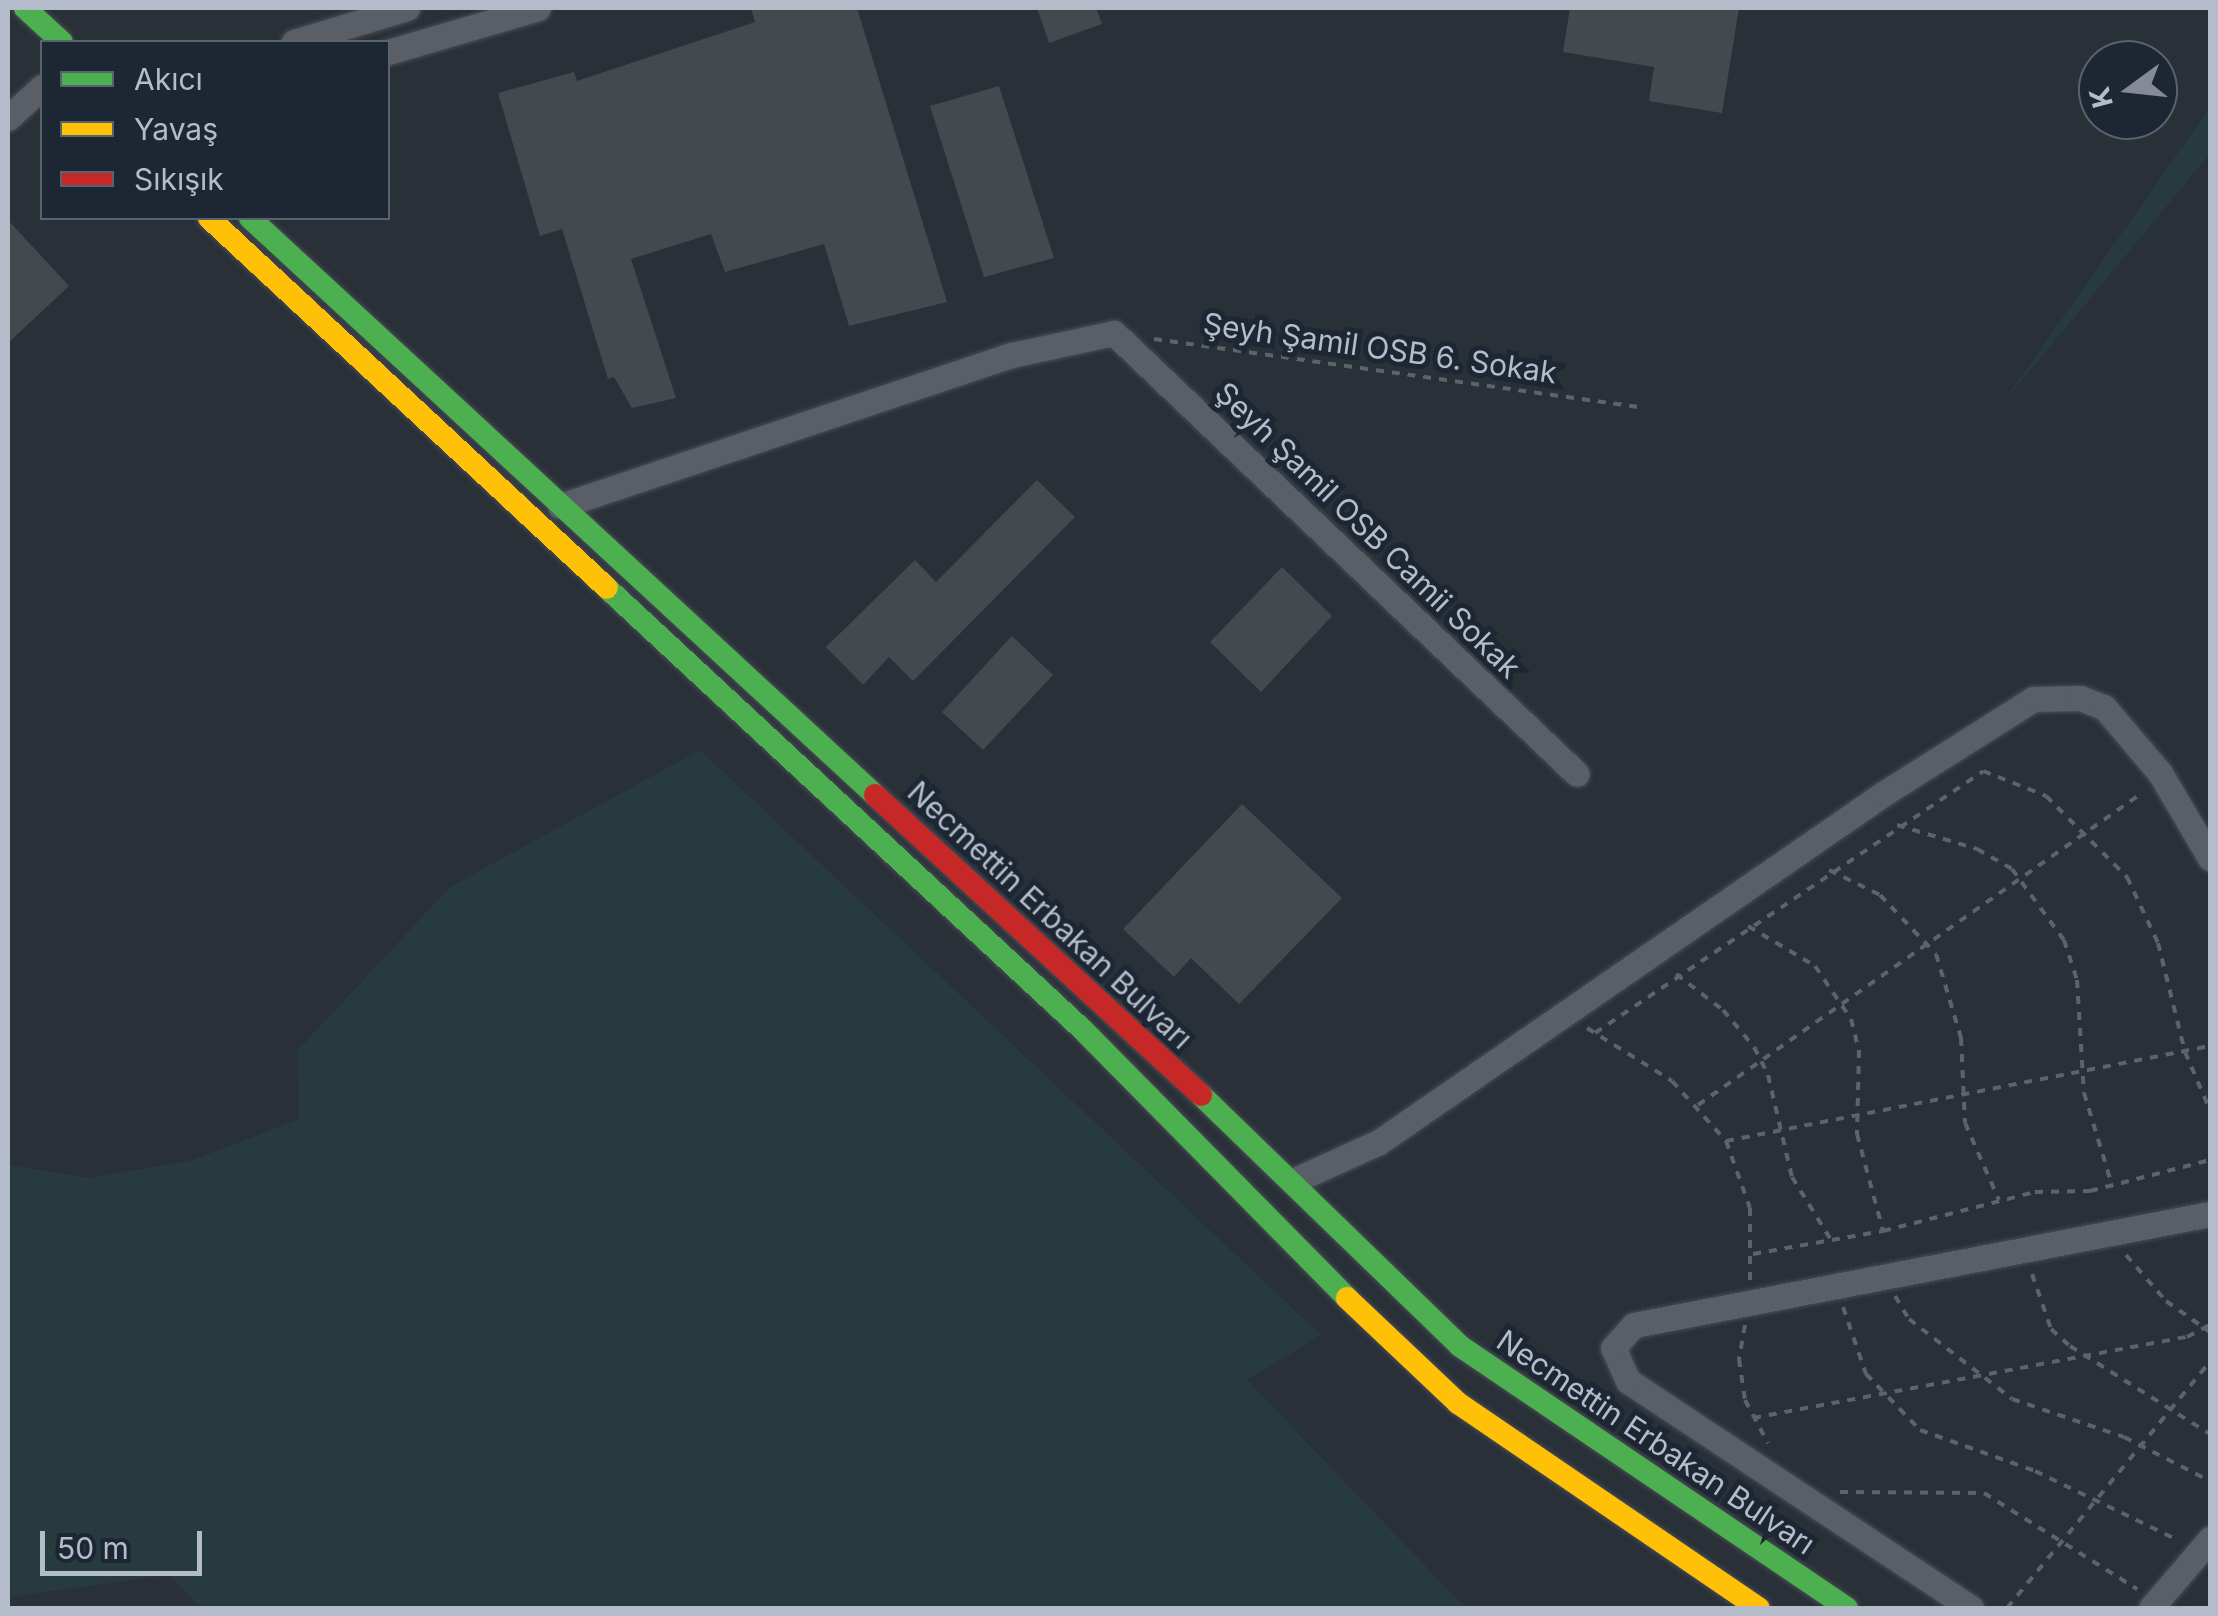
<!DOCTYPE html>
<html>
<head>
<meta charset="utf-8">
<style>
	body { margin:0 }
	#map { position:relative; width:2218px; height:1616px; overflow:hidden; background:#2a3038; font-family:Inter,sans-serif }
	div>[style] { position:absolute }
	[style*='--x'] { left:calc(var(--x)*1px); top:calc(var(--y)*1px); width:calc(var(--w)*1px); rotate:calc(var(--a)*1deg) }
	.green>* { inset:0; background:#273a3e }
	.building>* { inset:0; background:#444950 }
	.path>* { height:4px; margin-top:-2px; transform-origin:0; background:repeating-linear-gradient(90deg,#5d636a 0 8px,transparent 0 16px) }
	.roads { filter:drop-shadow(0 0 2px #484c53) drop-shadow(0 0 2px #484c53) }
	.street>* { height:25px; margin:-12.5px; padding:0 12.5px; transform-origin:12.5px; border-radius:12.5px; background:#5a5e66 }
	.fast>* { height:22px; margin:-11px; padding:0 11px; transform-origin:11px; border-radius:11px; background:#4caf50 }
	.slow>* { height:22px; margin:-11px; padding:0 11px; transform-origin:11px; border-radius:11px; background:#ffc107 }
	.jam>* { height:22px; margin:-11px; padding:0 11px; transform-origin:11px; border-radius:11px; background:#c62828 }
	span { translate:-50% -50%; white-space:nowrap; text-align:center; line-height:1.15; -webkit-text-stroke:10px #1d2633; paint-order:stroke }
	.street-label { font-size:30px; color:#b4bcc9 }
	.frame { position:absolute; inset:0; border:10px solid #b4bcc9; pointer-events:none }
	.legend { position:absolute; left:40px; top:40px; width:350px; height:180px; box-sizing:border-box; background:#1d2633; border:2px solid #59626f; margin:0; padding:12px 18px; list-style:none; font-size:30px; color:#b4bcc9 }
	.legend li { display:flex; align-items:center; gap:20px; height:50px }
	.legend b { width:50px; border:2px solid #59626f }
	.north { position:absolute; left:2078px; top:40px; width:100px; height:100px; box-sizing:border-box; background:#1d2633; border:2px solid #59626f; border-radius:50%; rotate:255deg; font-size:28px; font-weight:700; line-height:40px; text-align:center; color:#b4bcc9 }
	.north::after { content:''; display:block; margin:auto; width:35px; height:45px; background:#848b96; clip-path:polygon(50% 0,100% 100%,50% 72%,0 100%) }
	.scale { position:absolute; left:40px; top:1531px; width:162px; height:45px; box-sizing:border-box; border:5px solid #b4bcc9; border-top:0; padding-left:12px; font-size:30px; line-height:35px; white-space:nowrap; color:#b4bcc9; -webkit-text-stroke:8px #1d2633; paint-order:stroke }
</style>
</head>
<body>
<div id="map">
	<div class="green">
		<div style="clip-path:polygon(2210px 107px,2210px 154px,2000px 407px)"></div>
		<div style="clip-path:polygon(700px 750px,1321px 1335px,1247px 1380px,1466px 1608px,201px 1608px,169px 1575px,8px 1597px,8px 1165px,90px 1178px,193px 1160px,299px 1119px,297px 1051px,450px 887px)"></div>
	</div>
	<div class="building">
		<div style="clip-path:polygon(751px 8px,857px 8px,947px 302px,849px 326px,824px 244px,725px 272px,711px 234px,631px 259px,676px 398px,632px 408px,614px 377px,608px 379px,562px 229px,540px 236px,498px 93px,574px 72px,577px 81px,755px 22px)"></div>
		<div style="clip-path:polygon(1037px 8px,1096px 8px,1102px 24px,1049px 43px)"></div>
		<div style="clip-path:polygon(1570px 8px,1739px 8px,1722px 113px,1649px 101px,1654px 67px,1563px 52px)"></div>
		<div style="clip-path:polygon(999px 86px,1054px 258px,984px 277px,930px 106px)"></div>
		<div style="clip-path:polygon(8px 220px,69px 286px,8px 343px)"></div>
		<div style="clip-path:polygon(1037px 480px,1075px 517px,913px 681px,889px 657px,863px 685px,826px 647px,915px 560px,936px 582px)"></div>
		<div style="clip-path:polygon(1282px 567px,1332px 616px,1261px 692px,1210px 642px)"></div>
		<div style="clip-path:polygon(1012px 636px,1053px 675px,983px 750px,942px 712px)"></div>
		<div style="clip-path:polygon(1242px 804px,1342px 898px,1239px 1004px,1191px 958px,1174px 977px,1123px 929px)"></div>
	</div>
	<div class="path">
		<div style="--x:1154;--y:339;--w:491;--a:8"></div>
		<div style="--x:1897;--y:825;--w:84;--a:16.7"></div>
		<div style="--x:1977;--y:849;--w:40;--a:29.7"></div>
		<div style="--x:2012;--y:869;--w:88;--a:53.8"></div>
		<div style="--x:2064;--y:940;--w:42;--a:72"></div>
		<div style="--x:2077;--y:980;--w:113;--a:86.5"></div>
		<div style="--x:2084;--y:1093;--w:96;--a:73.1"></div>
		<div style="--x:1829;--y:870;--w:57;--a:26.1"></div>
		<div style="--x:1880;--y:895;--w:81;--a:46.5"></div>
		<div style="--x:1936;--y:954;--w:88;--a:73.4"></div>
		<div style="--x:1961;--y:1038;--w:85;--a:87.3"></div>
		<div style="--x:1965;--y:1123;--w:84;--a:66.2"></div>
		<div style="--x:1748;--y:926;--w:78;--a:30.8"></div>
		<div style="--x:1815;--y:966;--w:64;--a:55.8"></div>
		<div style="--x:1851;--y:1019;--w:32;--a:76"></div>
		<div style="--x:1859;--y:1050;--w:84;--a:91.4"></div>
		<div style="--x:1857;--y:1134;--w:100;--a:75"></div>
		<div style="--x:1676;--y:974;--w:59;--a:37.5"></div>
		<div style="--x:1723;--y:1010;--w:48;--a:50"></div>
		<div style="--x:1754;--y:1047;--w:31;--a:63"></div>
		<div style="--x:1768;--y:1075;--w:105;--a:76.8"></div>
		<div style="--x:1792;--y:1177;--w:74;--a:58.2"></div>
		<div style="--x:1587;--y:1028;--w:100;--a:31.9"></div>
		<div style="--x:1672;--y:1081;--w:81;--a:48"></div>
		<div style="--x:1726;--y:1141;--w:71;--a:70.3"></div>
		<div style="--x:1750;--y:1208;--w:73;--a:90"></div>
		<div style="--x:1595;--y:1033;--w:468;--a:-34"></div>
		<div style="--x:1983;--y:771;--w:68;--a:21.6"></div>
		<div style="--x:2046;--y:796;--w:115;--a:45"></div>
		<div style="--x:2127;--y:877;--w:73;--a:64.8"></div>
		<div style="--x:2158;--y:943;--w:112;--a:76.1"></div>
		<div style="--x:2185;--y:1052;--w:63;--a:66.7"></div>
		<div style="--x:1698;--y:1105;--w:543;--a:-35.1"></div>
		<div style="--x:1726;--y:1141;--w:493;--a:-11.1"></div>
		<div style="--x:1753;--y:1254;--w:132;--a:-10"></div>
		<div style="--x:1883;--y:1231;--w:157;--a:-14.4"></div>
		<div style="--x:2035;--y:1192;--w:55;--a:-1"></div>
		<div style="--x:2090;--y:1191;--w:124;--a:-14.5"></div>
		<div style="--x:2126;--y:1255;--w:61;--a:49"></div>
		<div style="--x:2166;--y:1301;--w:54;--a:35.2"></div>
		<div style="--x:2032;--y:1274;--w:58;--a:70.9"></div>
		<div style="--x:2051;--y:1329;--w:25;--a:42"></div>
		<div style="--x:2070;--y:1346;--w:165;--a:32.2"></div>
		<div style="--x:1895;--y:1296;--w:27;--a:59"></div>
		<div style="--x:1909;--y:1319;--w:130;--a:37.8"></div>
		<div style="--x:2012;--y:1399;--w:118;--a:18.7"></div>
		<div style="--x:2124;--y:1437;--w:97;--a:27.1"></div>
		<div style="--x:1843;--y:1307;--w:71;--a:71.1"></div>
		<div style="--x:1866;--y:1374;--w:78;--a:46"></div>
		<div style="--x:1920;--y:1430;--w:122;--a:19.6"></div>
		<div style="--x:2035;--y:1471;--w:159;--a:25.8"></div>
		<div style="--x:1745;--y:1325;--w:35;--a:100"></div>
		<div style="--x:1739;--y:1359;--w:41;--a:81.7"></div>
		<div style="--x:1745;--y:1400;--w:49;--a:61.9"></div>
		<div style="--x:1753;--y:1418;--w:441;--a:-10.6"></div>
		<div style="--x:2187;--y:1337;--w:26;--a:-28"></div>
		<div style="--x:1840;--y:1492;--w:144;--a:0.4"></div>
		<div style="--x:1984;--y:1493;--w:181;--a:32.1"></div>
		<div style="--x:2007;--y:1608;--w:319;--a:-50.5"></div>
	</div>
	<div class="roads">
		<div class="street">
			<div style="--x:294;--y:42;--w:118;--a:-16.7"></div>
			<div style="--x:388;--y:52;--w:156;--a:-16.3"></div>
			<div style="--x:8;--y:118;--w:46;--a:-42.4"></div>
			<div style="--x:560;--y:506;--w:477;--a:-18.5"></div>
			<div style="--x:1012;--y:355;--w:104;--a:-12.2"></div>
			<div style="--x:1114;--y:333;--w:639;--a:43.61"></div>
			<div style="--x:1293;--y:1181;--w:94;--a:-24.4"></div>
			<div style="--x:1379;--y:1142;--w:612;--a:-34.62"></div>
			<div style="--x:1883;--y:794;--w:178;--a:-32.3"></div>
			<div style="--x:2033;--y:699;--w:47;--a:-1.2"></div>
			<div style="--x:2080;--y:698;--w:26;--a:21"></div>
			<div style="--x:2104;--y:707;--w:87;--a:49.7"></div>
			<div style="--x:2160;--y:773;--w:99;--a:59.5"></div>
			<div style="--x:1971;--y:1608;--w:411;--a:-146.5"></div>
			<div style="--x:1628;--y:1381;--w:36;--a:-114"></div>
			<div style="--x:1613;--y:1348;--w:31;--a:-48"></div>
			<div style="--x:1634;--y:1325;--w:587;--a:-10.91"></div>
			<div style="--x:2151;--y:1608;--w:91;--a:-49.5"></div>
		</div>
		<div class="fast">
			<div style="--x:25;--y:8;--w:50;--a:42.6"></div>
			<div style="--x:250;--y:218;--w:851;--a:42.71"></div>
			<div style="--x:607;--y:588;--w:651;--a:42.88"></div>
			<div style="--x:1084;--y:1031;--w:375;--a:45.4"></div>
			<div style="--x:1201;--y:1095;--w:361;--a:44.1"></div>
			<div style="--x:1460;--y:1346;--w:467;--a:34.1"></div>
		</div>
		<div class="slow">
			<div style="--x:209;--y:218;--w:543;--a:42.91"></div>
			<div style="--x:1347;--y:1298;--w:153;--a:43.4"></div>
			<div style="--x:1458;--y:1403;--w:364;--a:34.3"></div>
		</div>
		<div class="jam">
			<div style="--x:875;--y:795;--w:443;--a:42.6"></div>
		</div>
	</div>
	<div class="street-label">
		<span style="left:1380px;top:348px;rotate:8deg">Şeyh Şamil OSB 6. Sokak</span>
		<span style="left:1368px;top:530px;rotate:44deg">Şeyh Şamil OSB Camii Sokak</span>
		<span style="left:1050px;top:915px;rotate:43deg">Necmettin Erbakan Bulvarı</span>
		<span style="left:1656px;top:1442px;rotate:34deg">Necmettin Erbakan Bulvarı</span>
	</div>
	<div class="frame"></div>
	<ul class="legend">
	<li><b style="height:12px;background:#4caf50"></b>Akıcı</li>
	<li><b style="height:12px;background:#ffc107"></b>Yavaş</li>
	<li><b style="height:12px;background:#c62828"></b>Sıkışık</li>
	</ul>
	<div class="north">K</div>
	<div class="scale">50 m</div>
</div>
</body>
</html>
